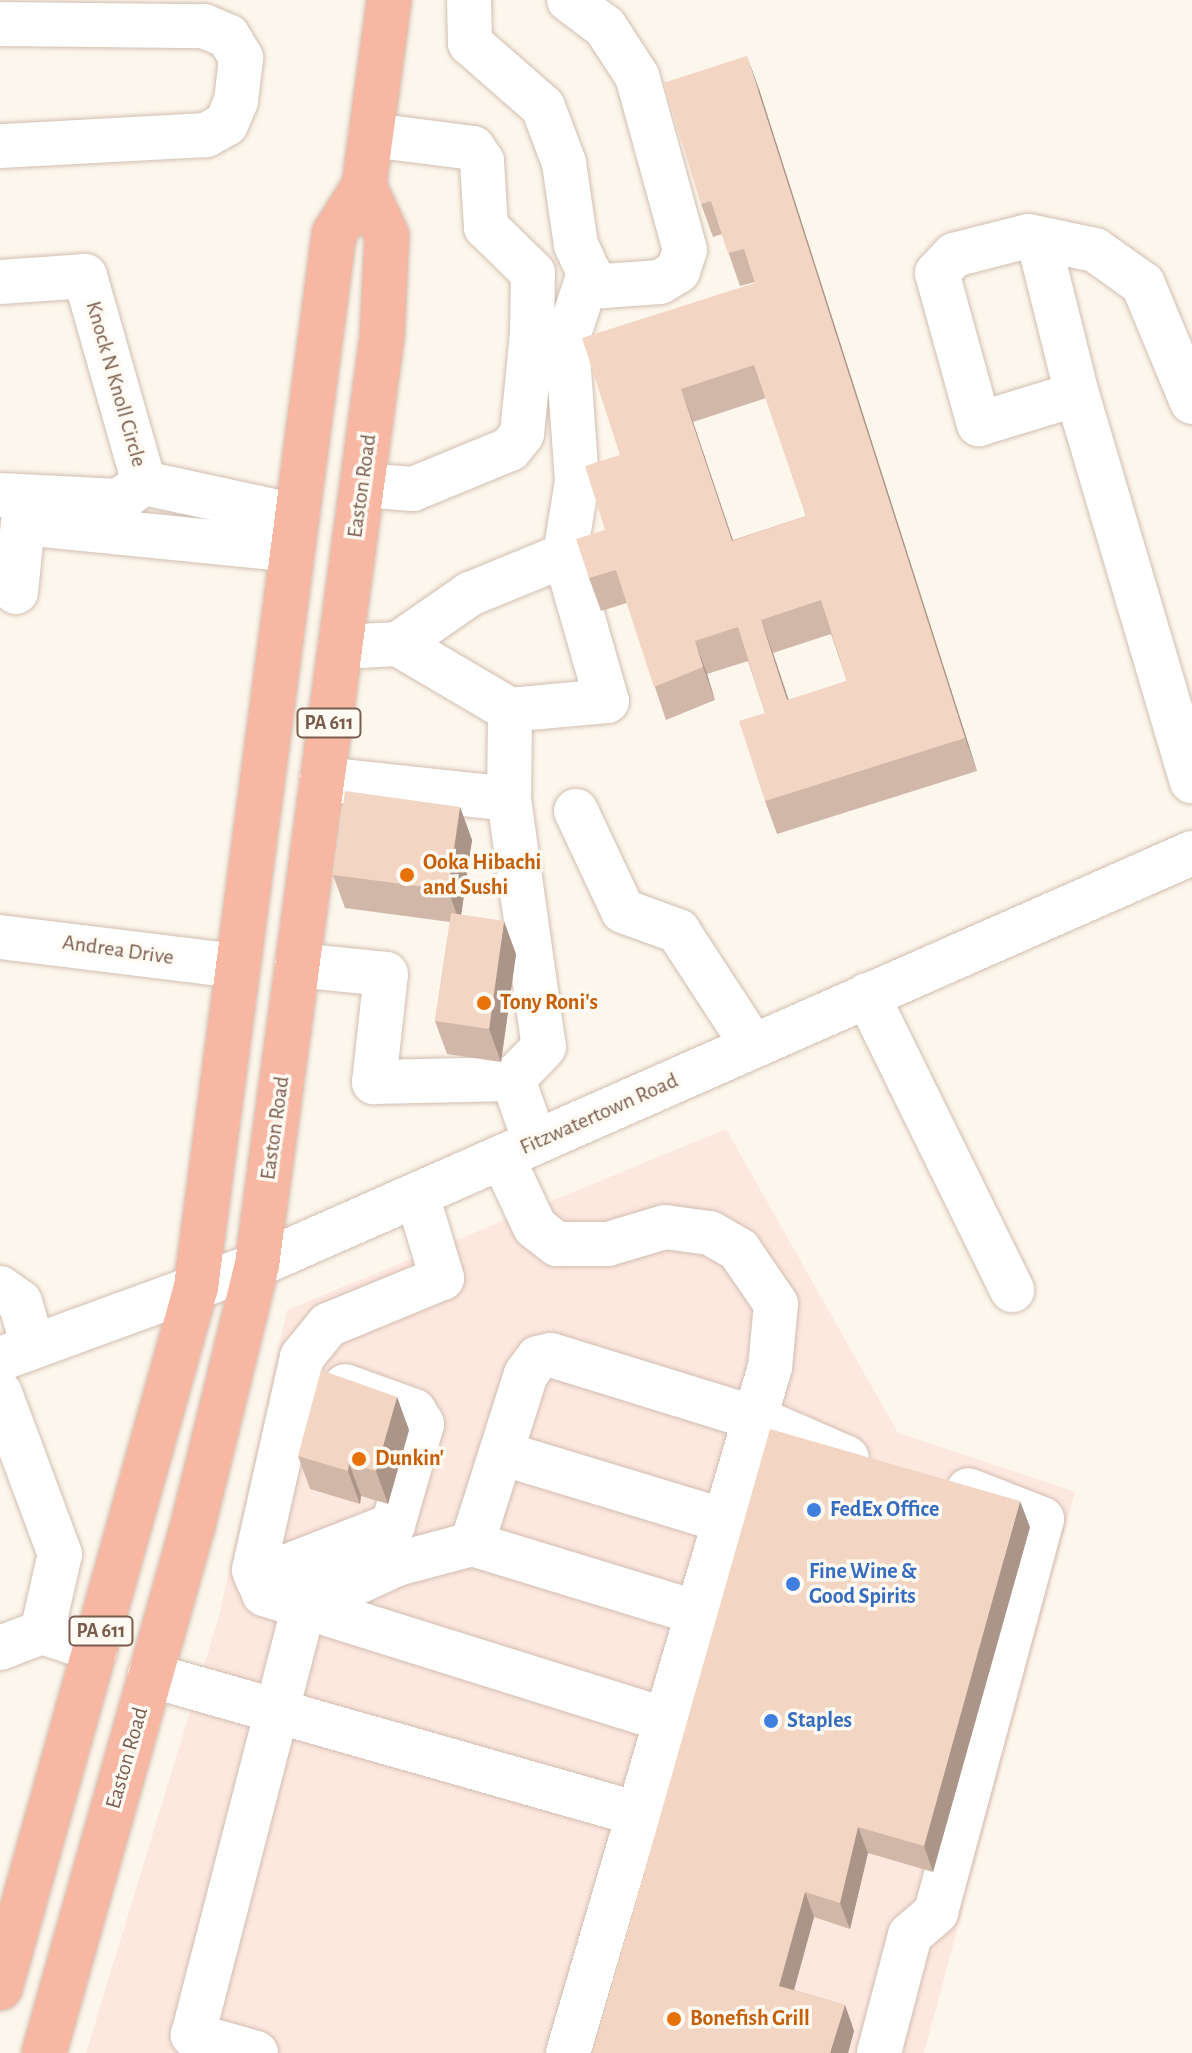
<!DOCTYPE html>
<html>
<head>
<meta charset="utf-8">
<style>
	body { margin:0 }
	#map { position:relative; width:1192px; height:2053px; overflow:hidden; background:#fdf6ec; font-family:"Alegreya Sans",sans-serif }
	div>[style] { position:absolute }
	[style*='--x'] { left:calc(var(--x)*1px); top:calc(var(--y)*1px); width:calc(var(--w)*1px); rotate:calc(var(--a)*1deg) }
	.commercial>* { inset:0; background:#fde8e0 }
	.roads { filter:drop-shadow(0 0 2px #d1beb0) drop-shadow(0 0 2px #d1beb0) }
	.minor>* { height:44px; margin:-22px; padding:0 22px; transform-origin:22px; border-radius:22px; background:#fff }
	.highway>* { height:44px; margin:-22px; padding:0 22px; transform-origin:22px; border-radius:22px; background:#f7b7a3 }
	.wall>* { inset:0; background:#d1b7a8 }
	.shaded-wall>* { inset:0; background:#aa9588 }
	.building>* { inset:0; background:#f3d5c3 }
	.dots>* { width:22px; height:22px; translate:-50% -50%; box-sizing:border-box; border:4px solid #fffaf3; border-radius:50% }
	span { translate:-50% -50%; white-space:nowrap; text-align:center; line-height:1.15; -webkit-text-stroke:7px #fffaf3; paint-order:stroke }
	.shield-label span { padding:2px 6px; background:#fffaf3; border:2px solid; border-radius:6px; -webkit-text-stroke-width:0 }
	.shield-label { font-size:20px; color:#7a5c4d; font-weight:700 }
	.street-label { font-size:22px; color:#7a5c4d }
	.food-label { font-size:22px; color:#c56008; font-weight:700 }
	.left { translate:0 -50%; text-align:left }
	.shop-label { font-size:22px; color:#366cbe; font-weight:700 }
</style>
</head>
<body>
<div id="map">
	<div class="commercial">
		<div style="clip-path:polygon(726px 1129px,898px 1433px,1075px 1492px,924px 2053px,86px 2053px,218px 1620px,287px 1310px)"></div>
	</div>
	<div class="roads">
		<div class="minor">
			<div style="--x:469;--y:0;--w:43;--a:88.7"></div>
			<div style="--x:470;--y:43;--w:97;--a:41.2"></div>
			<div style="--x:543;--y:107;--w:60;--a:69.4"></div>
			<div style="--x:564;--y:163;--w:83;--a:81.7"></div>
			<div style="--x:576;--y:245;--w:35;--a:65"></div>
			<div style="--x:591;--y:277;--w:16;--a:35"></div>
			<div style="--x:604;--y:286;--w:56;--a:-4.1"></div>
			<div style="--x:660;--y:282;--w:21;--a:-31"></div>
			<div style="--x:678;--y:271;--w:22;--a:-72"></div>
			<div style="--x:685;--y:250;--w:180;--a:-105.4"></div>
			<div style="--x:637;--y:76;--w:59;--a:-123.1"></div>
			<div style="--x:605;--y:27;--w:45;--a:-143.1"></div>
			<div style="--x:0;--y:24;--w:204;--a:0.6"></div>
			<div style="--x:204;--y:26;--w:26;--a:23"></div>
			<div style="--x:228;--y:36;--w:26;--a:59"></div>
			<div style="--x:241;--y:58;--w:43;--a:96.6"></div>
			<div style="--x:236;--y:101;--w:25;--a:113"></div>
			<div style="--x:226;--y:124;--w:23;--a:151"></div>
			<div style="--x:206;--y:135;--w:206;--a:176.9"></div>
			<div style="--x:1038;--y:238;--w:161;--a:76"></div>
			<div style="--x:0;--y:282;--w:85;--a:-4"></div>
			<div style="--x:85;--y:276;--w:215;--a:74.1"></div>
			<div style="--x:1192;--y:402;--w:128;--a:-112.6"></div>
			<div style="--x:1143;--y:284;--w:59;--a:-144.7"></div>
			<div style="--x:1095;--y:250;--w:68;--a:-168.2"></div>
			<div style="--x:1028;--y:236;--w:76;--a:165.6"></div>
			<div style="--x:954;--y:255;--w:25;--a:133"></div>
			<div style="--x:937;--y:273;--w:157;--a:74.5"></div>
			<div style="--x:979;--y:424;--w:102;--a:-17"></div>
			<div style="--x:1077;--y:394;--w:404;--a:73.5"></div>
			<div style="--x:362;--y:485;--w:51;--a:4.5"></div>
			<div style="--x:413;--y:489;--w:105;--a:-22.4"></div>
			<div style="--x:510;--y:449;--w:19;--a:-51"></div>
			<div style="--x:522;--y:434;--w:100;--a:-84.3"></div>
			<div style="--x:532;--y:334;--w:61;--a:-89.1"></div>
			<div style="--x:533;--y:273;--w:66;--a:-135.6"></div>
			<div style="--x:486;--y:227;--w:66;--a:-93.5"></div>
			<div style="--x:482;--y:161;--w:16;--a:-125"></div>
			<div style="--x:473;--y:148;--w:103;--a:-172.7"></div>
			<div style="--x:0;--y:495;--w:119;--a:2.9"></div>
			<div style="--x:119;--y:501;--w:31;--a:-36"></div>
			<div style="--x:144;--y:483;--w:156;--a:12.2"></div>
			<div style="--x:565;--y:555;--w:75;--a:-80.8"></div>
			<div style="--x:577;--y:481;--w:141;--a:-94.1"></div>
			<div style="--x:567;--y:340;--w:71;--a:-71.8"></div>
			<div style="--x:16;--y:592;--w:69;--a:-84.2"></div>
			<div style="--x:23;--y:523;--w:270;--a:5.7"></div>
			<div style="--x:398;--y:644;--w:130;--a:30.5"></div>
			<div style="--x:340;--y:647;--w:58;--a:-3"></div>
			<div style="--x:398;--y:644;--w:88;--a:-34.8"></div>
			<div style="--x:470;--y:594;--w:103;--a:-22.3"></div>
			<div style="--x:565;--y:555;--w:152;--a:74"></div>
			<div style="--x:607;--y:701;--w:97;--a:174.7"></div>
			<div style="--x:510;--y:710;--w:89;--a:90.6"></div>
			<div style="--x:322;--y:779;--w:188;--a:6.1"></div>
			<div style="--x:509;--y:799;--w:250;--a:82"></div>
			<div style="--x:544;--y:1047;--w:45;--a:134.1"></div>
			<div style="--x:576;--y:811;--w:110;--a:64.8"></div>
			<div style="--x:623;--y:911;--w:59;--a:20"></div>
			<div style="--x:678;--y:931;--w:137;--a:56.9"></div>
			<div style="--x:0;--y:937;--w:239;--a:7"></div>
			<div style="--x:297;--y:965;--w:89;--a:5.8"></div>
			<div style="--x:386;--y:974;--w:109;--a:96.3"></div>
			<div style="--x:374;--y:1082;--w:139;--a:-1.2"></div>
			<div style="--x:513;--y:1079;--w:67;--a:70.8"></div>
			<div style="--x:867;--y:995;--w:329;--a:63.8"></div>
			<div style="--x:502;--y:1157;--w:77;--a:64.8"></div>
			<div style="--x:535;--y:1227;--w:28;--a:38"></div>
			<div style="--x:557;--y:1244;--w:51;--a:0"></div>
			<div style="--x:608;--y:1244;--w:59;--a:-16.6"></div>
			<div style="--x:665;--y:1227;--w:45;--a:7.6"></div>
			<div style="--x:710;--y:1233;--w:34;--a:30"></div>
			<div style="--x:739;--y:1250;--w:65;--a:55.6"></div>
			<div style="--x:776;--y:1304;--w:63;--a:95.4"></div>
			<div style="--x:770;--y:1367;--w:715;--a:106.41"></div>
			<div style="--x:417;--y:1195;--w:87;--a:73.2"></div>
			<div style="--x:442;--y:1278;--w:123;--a:157.6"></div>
			<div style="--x:328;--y:1325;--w:41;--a:129.1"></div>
			<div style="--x:302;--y:1357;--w:218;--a:102.7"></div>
			<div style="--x:254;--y:1570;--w:26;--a:67"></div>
			<div style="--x:264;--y:1594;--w:421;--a:17.4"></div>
			<div style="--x:0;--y:1288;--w:24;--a:35"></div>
			<div style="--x:20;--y:1302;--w:46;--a:73.5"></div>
			<div style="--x:0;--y:1359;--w:274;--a:-20.1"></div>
			<div style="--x:257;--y:1265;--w:1022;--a:-23.78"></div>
			<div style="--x:0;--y:1393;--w:172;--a:69.6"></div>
			<div style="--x:60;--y:1554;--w:80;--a:103"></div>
			<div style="--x:42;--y:1632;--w:56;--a:18.8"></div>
			<div style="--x:501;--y:1453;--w:234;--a:16.9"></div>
			<div style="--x:472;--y:1544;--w:236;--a:17"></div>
			<div style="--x:257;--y:1578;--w:146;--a:-21.3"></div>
			<div style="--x:393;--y:1525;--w:105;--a:-74"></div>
			<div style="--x:422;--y:1424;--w:15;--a:-122"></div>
			<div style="--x:414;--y:1411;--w:73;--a:-160.1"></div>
			<div style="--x:304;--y:1607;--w:102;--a:-24.8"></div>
			<div style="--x:397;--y:1564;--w:78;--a:-14.9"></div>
			<div style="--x:472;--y:1544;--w:178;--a:-72.4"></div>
			<div style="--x:526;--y:1374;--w:20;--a:-53"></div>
			<div style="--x:538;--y:1358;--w:13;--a:-13"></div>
			<div style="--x:551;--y:1355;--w:214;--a:17.2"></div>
			<div style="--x:755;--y:1418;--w:100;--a:23.5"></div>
			<div style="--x:0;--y:1648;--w:45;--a:-20.9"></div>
			<div style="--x:150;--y:1675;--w:507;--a:15.9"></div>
			<div style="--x:256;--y:2053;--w:66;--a:-164.1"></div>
			<div style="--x:193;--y:2035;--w:442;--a:-75.5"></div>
			<div style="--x:879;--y:2053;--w:122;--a:-75.3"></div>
			<div style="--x:910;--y:1935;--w:35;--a:-41"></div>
			<div style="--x:936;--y:1912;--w:407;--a:-74.9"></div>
			<div style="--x:1042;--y:1519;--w:79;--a:-158.6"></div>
		</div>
		<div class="highway">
			<div style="--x:0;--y:1988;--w:728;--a:-74.38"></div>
			<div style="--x:196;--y:1287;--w:1062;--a:-82.53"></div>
			<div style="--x:334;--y:234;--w:57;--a:-58"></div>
			<div style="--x:364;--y:186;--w:188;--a:-82.3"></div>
			<div style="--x:44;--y:2053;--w:549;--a:-74.24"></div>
			<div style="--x:193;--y:1525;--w:268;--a:-76.2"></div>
			<div style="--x:257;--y:1265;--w:936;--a:-82.33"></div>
			<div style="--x:382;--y:337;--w:101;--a:-87.2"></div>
			<div style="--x:387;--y:236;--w:55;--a:-114.7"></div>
		</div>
	</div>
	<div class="wall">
		<div style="clip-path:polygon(evenodd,759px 89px,977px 771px,777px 834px,765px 801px,765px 713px,748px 661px,707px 674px,715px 700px,666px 720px,627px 603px,601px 611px,589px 578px,605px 530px,620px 455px,755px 283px,755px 282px,740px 286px,722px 234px,713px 237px,701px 204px,759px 89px,766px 398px,806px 516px,733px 540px,693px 422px,766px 398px,759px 89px,831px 634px,847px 681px,789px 700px,773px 653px,831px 634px)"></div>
		<div style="clip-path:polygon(460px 807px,472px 840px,461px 915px,516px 954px,501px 1062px,447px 1054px,435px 1021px,450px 922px,345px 908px,333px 875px)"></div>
		<div style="clip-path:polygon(397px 1397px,409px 1430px,388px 1504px,361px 1496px,360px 1504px,310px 1489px,298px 1456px)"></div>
		<div style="clip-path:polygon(1030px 1527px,933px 1872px,868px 1853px,850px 1929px,814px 1917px,794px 1990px,845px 2005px,854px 2031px,848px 2053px,593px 2053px)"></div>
	</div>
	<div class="shaded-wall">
		<div style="clip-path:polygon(747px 56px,759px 89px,977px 771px,965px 738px)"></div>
		<div style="clip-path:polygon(681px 389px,693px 422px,744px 574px,732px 541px)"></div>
		<div style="clip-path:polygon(761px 620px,773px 653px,799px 733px,787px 700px)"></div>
		<div style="clip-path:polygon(695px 641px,707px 674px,715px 700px,703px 667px)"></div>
		<div style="clip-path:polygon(460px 807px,472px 840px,460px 923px,448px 890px)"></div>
		<div style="clip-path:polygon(504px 921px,516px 954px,501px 1062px,489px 1029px)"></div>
		<div style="clip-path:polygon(397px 1397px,409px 1430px,388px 1504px,376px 1471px)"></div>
		<div style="clip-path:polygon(349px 1463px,361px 1496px,360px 1504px,348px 1471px)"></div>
		<div style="clip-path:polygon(1020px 1501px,1030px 1527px,933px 1872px,924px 1846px)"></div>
		<div style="clip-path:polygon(858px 1827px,868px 1853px,850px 1929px,840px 1903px)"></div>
		<div style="clip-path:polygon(805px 1892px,814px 1917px,788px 2012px,779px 1986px)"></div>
		<div style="clip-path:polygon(845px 2005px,854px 2031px,848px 2053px,830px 2053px)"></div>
	</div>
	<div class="building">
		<div style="clip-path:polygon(evenodd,747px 56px,965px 738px,765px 801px,739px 721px,765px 713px,738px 627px,695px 641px,703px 667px,654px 687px,616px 570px,589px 578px,576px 539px,605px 530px,585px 466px,620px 455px,582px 338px,755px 283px,744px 249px,728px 253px,711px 201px,701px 204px,663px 83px,747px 56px,754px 365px,806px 516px,732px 541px,681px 389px,754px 365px,747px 56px,821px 600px,847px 681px,787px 700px,761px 620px,821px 600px)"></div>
		<div style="clip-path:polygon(345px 791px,460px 807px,448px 890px,333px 875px)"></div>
		<div style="clip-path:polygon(451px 913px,504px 921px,489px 1029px,435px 1021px)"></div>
		<div style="clip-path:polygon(321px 1370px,397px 1397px,376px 1471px,349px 1463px,348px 1471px,298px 1456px)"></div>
		<div style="clip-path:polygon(770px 1429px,1020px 1501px,924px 1846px,858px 1827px,840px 1903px,805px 1892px,779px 1986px,845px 2005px,830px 2053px,593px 2053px)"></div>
	</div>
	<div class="dots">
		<div style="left:407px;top:875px;background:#e8710a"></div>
		<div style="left:484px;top:1003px;background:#e8710a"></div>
		<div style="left:359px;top:1459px;background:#e8710a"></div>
		<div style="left:814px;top:1510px;background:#3f7fe0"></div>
		<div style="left:793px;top:1584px;background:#3f7fe0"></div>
		<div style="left:771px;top:1721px;background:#3f7fe0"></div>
		<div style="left:674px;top:2019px;background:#e8710a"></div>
	</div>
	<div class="shield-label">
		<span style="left:329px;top:723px">PA 611</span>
		<span style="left:101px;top:1631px">PA 611</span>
	</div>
	<div class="street-label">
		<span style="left:116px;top:384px;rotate:74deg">Knock N Knoll Circle</span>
		<span style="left:362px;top:486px;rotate:-82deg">Easton Road</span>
		<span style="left:118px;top:950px;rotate:8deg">Andrea Drive</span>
		<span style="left:599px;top:1114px;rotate:-24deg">Fitzwatertown Road</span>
		<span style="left:275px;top:1128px;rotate:-82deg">Easton Road</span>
		<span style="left:127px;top:1758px;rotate:-74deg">Easton Road</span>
	</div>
	<div class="food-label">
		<span class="left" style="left:423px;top:875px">Ooka Hibachi<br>and Sushi</span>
		<span class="left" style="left:500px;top:1003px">Tony Roni's</span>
		<span class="left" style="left:375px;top:1459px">Dunkin'</span>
		<span class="left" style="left:690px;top:2019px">Bonefish Grill</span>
	</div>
	<div class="shop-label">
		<span class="left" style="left:830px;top:1510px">FedEx Office</span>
		<span class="left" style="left:809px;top:1584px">Fine Wine &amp;<br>Good Spirits</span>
		<span class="left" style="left:787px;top:1721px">Staples</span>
	</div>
</div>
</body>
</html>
